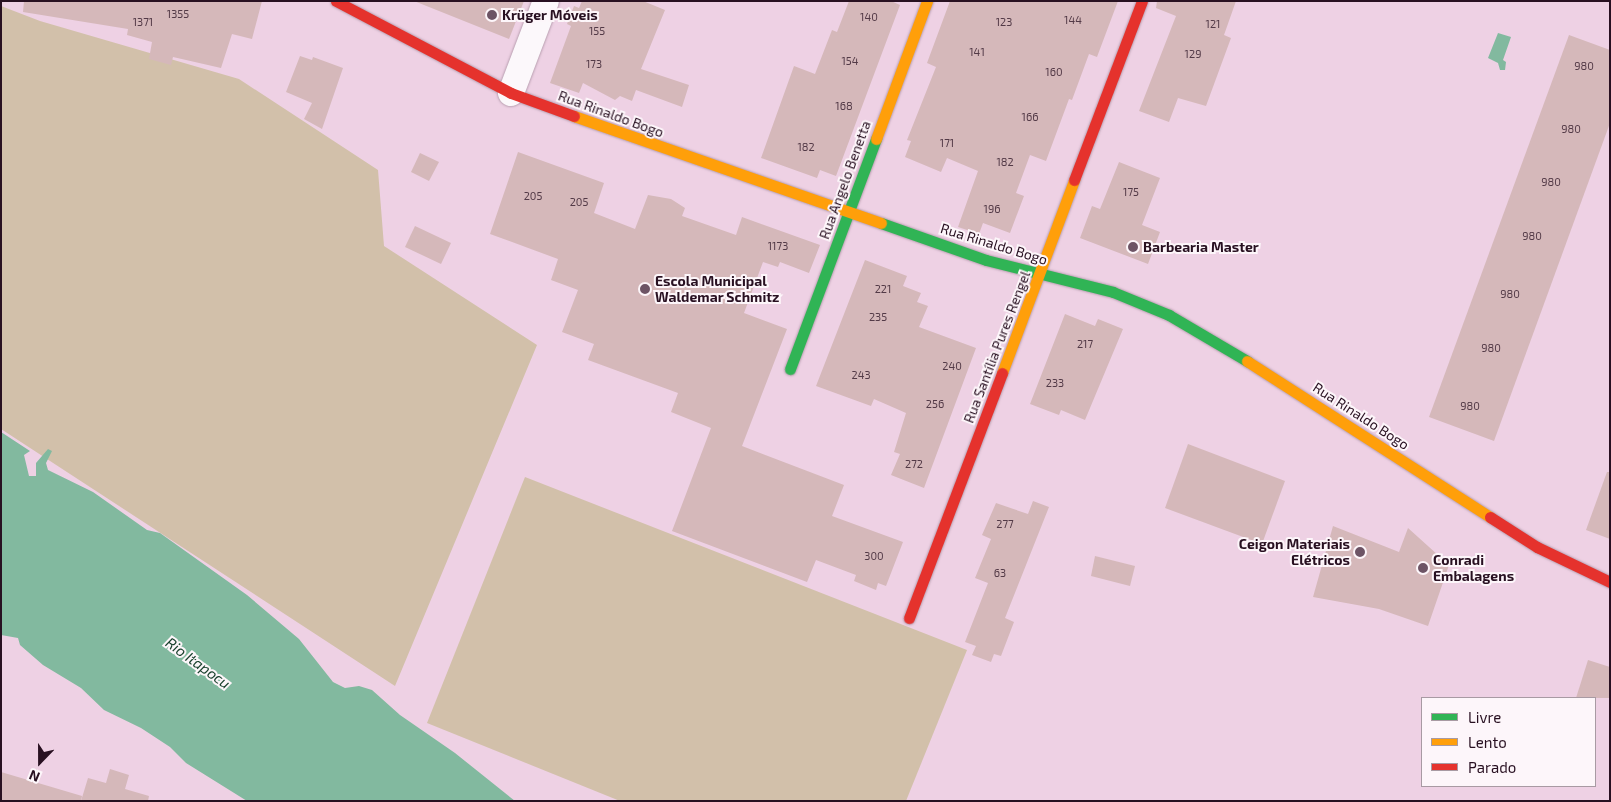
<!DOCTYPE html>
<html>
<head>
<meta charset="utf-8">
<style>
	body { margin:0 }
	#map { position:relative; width:1611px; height:802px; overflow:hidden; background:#eed1e4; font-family:"Exo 2",sans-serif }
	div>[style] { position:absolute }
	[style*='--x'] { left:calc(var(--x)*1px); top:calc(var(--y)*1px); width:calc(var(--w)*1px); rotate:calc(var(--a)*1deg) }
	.green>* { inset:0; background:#d2c0aa }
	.water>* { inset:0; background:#82b99f }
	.building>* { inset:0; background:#d5b8ba }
	.roads { filter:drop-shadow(0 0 1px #b89fb0) drop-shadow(0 0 1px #b89fb0) }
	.street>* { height:26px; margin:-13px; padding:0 13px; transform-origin:13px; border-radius:13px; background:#fcf8fb }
	.fast>* { height:11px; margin:-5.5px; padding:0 5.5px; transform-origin:5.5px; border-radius:5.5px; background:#30b455 }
	.slow>* { height:11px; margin:-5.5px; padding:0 5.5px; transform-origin:5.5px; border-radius:5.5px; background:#ff9f0a }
	.jam>* { height:11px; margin:-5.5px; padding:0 5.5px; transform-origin:5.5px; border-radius:5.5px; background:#e5322d }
	.dots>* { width:14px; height:14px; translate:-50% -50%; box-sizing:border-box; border:2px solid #fdf6fa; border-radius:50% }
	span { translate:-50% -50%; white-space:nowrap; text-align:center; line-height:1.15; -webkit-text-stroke:4px #fdf6fa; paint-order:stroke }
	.number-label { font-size:11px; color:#533a47 }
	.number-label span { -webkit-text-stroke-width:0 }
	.poi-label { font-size:14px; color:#281021; font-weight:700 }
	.left { translate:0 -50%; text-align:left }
	.right { translate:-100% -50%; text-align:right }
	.street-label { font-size:14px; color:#281021 }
	.water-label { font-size:15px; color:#163e2a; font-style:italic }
	.frame { position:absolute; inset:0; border:2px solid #281021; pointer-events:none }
	.legend { position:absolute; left:1421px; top:697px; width:175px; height:90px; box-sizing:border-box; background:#fdf6fa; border:1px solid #a89aa3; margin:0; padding:6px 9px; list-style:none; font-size:15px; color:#281021 }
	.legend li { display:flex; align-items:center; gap:10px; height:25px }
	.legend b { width:25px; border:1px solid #a89aa3 }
	.north { position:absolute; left:15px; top:737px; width:50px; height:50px; -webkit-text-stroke:4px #fdf6fa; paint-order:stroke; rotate:202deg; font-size:14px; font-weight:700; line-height:20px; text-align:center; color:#281021 }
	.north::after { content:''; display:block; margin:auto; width:18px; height:22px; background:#281021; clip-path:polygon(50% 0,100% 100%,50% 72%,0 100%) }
</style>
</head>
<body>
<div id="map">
	<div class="green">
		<div style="clip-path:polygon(1px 6px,40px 21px,239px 79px,378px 170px,384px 246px,537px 345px,395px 686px,1px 429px)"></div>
		<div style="clip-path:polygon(525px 477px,967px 650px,906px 801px,620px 801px,427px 723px)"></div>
	</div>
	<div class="water">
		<div style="clip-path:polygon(1498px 33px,1511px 37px,1503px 60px,1506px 62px,1505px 70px,1500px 70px,1498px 63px,1488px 58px)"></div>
		<div style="clip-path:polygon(1px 432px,30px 451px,24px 455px,29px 476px,36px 476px,36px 463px,48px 449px,52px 451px,46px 463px,48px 470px,93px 492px,147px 530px,160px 533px,247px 595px,299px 639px,333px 682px,345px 688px,359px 686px,372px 690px,400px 715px,455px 753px,515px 801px,247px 801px,186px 763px,170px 747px,141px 728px,104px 710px,81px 688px,43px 665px,20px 645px,18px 638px,1px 635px)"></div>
	</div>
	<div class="building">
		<div style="clip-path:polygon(24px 1px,262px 1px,252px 39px,232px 34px,221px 68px,173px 57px,171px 65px,149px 59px,152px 42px,127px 35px,128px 29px,23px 12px)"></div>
		<div style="clip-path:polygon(414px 1px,524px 1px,509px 39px)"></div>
		<div style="clip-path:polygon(582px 1px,643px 1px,665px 10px,641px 69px,689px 85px,682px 107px,636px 90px,632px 101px,620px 96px,615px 100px,583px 83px,579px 93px,550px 83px,571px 26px,567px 24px,574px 6px,579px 8px)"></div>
		<div style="clip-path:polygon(849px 1px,891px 1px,900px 5px,836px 176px,820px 170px,817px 178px,761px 158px,794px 66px,815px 74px,832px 30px,837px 32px)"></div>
		<div style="clip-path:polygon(950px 1px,1118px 1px,1097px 57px,1089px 54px,1072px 100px,1069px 99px,1046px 161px,1030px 155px,1016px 193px,1024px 196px,1010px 233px,983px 223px,979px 234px,958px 227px,978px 171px,947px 158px,941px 172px,905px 157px,911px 141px,907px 140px,936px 67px,927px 63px)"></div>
		<div style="clip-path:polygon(1157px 1px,1236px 1px,1224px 35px,1231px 38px,1206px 106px,1178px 98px,1169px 122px,1139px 111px,1176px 16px,1156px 8px)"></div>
		<div style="clip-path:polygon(1569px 35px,1610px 50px,1610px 123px,1494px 441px,1429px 417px)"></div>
		<div style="clip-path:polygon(300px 56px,312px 60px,313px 57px,343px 68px,322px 129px,304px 119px,312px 103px,286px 92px)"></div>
		<div style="clip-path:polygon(518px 152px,604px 183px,594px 213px,635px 229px,648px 195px,671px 199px,685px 208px,682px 216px,736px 235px,742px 217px,820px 245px,809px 273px,780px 262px,778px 267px,763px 262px,744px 313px,787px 329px,742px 446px,844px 485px,832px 516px,903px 542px,886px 586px,878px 583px,876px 590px,854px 581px,856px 575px,816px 560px,807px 582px,672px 531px,711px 428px,671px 412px,678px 393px,588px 360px,594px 344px,562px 332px,578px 290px,551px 280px,558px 259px,490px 234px)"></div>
		<div style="clip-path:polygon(420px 153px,439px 162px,429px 181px,411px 172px)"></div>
		<div style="clip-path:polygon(1119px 162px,1160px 178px,1142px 225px,1160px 232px,1148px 264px,1080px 238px,1092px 206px,1100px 209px)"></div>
		<div style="clip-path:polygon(415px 226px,451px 243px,441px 264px,405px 247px)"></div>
		<div style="clip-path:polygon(865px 260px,907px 276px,903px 286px,921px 293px,917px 302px,928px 306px,919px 327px,976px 348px,924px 488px,891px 475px,900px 454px,894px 452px,906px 413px,874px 399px,871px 406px,816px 386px)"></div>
		<div style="clip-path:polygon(1065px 314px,1095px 326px,1098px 319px,1123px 329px,1085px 420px,1061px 410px,1059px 415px,1030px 404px)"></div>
		<div style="clip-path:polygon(1188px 444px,1285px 481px,1262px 544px,1165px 508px)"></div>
		<div style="clip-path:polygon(1607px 472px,1610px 472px,1610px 539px,1586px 530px)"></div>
		<div style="clip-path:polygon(1033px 501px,1049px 507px,1005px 618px,1014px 622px,1001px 656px,994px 654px,991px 662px,972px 655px,976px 646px,965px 642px,988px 583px,975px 578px,991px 539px,982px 535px,996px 503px,1028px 514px)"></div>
		<div style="clip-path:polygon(1333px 526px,1399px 552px,1408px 528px,1449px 565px,1428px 626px,1379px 609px,1313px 597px)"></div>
		<div style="clip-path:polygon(1095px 556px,1135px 566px,1130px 586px,1091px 576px)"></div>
		<div style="clip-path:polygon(1588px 660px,1610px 667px,1610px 698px,1576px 698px)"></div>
		<div style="clip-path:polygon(110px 769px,129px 775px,125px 789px,149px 796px,148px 801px,81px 801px,88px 778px,106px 783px)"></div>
		<div style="clip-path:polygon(1px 772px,82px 796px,81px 801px,1px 801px)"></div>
	</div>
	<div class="roads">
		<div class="street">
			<div style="--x:511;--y:93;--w:98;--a:-69.2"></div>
		</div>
		<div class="fast">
			<div style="--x:881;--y:223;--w:111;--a:19.4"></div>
			<div style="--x:986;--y:260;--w:131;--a:14.1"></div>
			<div style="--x:1113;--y:292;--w:61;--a:22.3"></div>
			<div style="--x:1169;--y:315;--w:91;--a:30.5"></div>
			<div style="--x:790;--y:369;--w:246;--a:-69.5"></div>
		</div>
		<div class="slow">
			<div style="--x:574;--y:116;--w:325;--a:19.2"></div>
			<div style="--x:876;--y:139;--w:147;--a:-69.7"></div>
			<div style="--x:1247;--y:361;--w:289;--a:32.7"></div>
			<div style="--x:1002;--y:373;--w:206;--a:-69.5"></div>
		</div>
		<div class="jam">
			<div style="--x:336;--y:1;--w:198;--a:27.7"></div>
			<div style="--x:511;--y:93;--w:67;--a:20.1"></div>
			<div style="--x:1074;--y:180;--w:191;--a:-69.2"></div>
			<div style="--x:1490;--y:517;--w:56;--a:32.6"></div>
			<div style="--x:1537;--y:547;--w:81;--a:25.6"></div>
			<div style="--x:909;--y:618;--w:262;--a:-69.2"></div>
		</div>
	</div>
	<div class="dots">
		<div style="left:492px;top:15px;background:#6d5465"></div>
		<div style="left:1133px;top:247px;background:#6d5465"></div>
		<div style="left:645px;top:289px;background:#6d5465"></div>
		<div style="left:1360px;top:552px;background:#6d5465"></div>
		<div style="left:1423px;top:568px;background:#6d5465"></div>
	</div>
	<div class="number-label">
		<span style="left:178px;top:14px">1355</span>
		<span style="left:869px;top:17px">140</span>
		<span style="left:1073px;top:20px">144</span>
		<span style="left:143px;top:22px">1371</span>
		<span style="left:1004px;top:22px">123</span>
		<span style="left:1213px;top:24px">121</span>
		<span style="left:597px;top:31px">155</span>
		<span style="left:977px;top:52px">141</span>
		<span style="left:1193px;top:54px">129</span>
		<span style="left:850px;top:61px">154</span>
		<span style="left:594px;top:64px">173</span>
		<span style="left:1584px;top:66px">980</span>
		<span style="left:1054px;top:72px">160</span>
		<span style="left:844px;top:106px">168</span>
		<span style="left:1030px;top:117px">166</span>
		<span style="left:1571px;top:129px">980</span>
		<span style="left:947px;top:143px">171</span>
		<span style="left:806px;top:147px">182</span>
		<span style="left:1005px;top:162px">182</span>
		<span style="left:1551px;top:182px">980</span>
		<span style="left:1131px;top:192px">175</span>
		<span style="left:533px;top:196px">205</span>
		<span style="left:579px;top:202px">205</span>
		<span style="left:992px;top:209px">196</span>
		<span style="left:1532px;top:236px">980</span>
		<span style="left:778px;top:246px">1173</span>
		<span style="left:883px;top:289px">221</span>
		<span style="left:1510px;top:294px">980</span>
		<span style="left:878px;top:317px">235</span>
		<span style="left:1085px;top:344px">217</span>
		<span style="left:1491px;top:348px">980</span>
		<span style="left:952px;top:366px">240</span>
		<span style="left:861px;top:375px">243</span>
		<span style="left:1055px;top:383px">233</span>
		<span style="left:935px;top:404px">256</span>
		<span style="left:1470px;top:406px">980</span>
		<span style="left:914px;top:464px">272</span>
		<span style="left:1005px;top:524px">277</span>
		<span style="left:874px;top:556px">300</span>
		<span style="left:1000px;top:573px">63</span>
	</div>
	<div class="poi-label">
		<span class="left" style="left:502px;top:15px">Krüger Móveis</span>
		<span class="left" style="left:1143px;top:247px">Barbearia Master</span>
		<span class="left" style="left:655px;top:289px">Escola Municipal<br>Waldemar Schmitz</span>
		<span class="right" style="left:1350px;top:552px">Ceigon Materiais<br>Elétricos</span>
		<span class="left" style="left:1433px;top:568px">Conradi<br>Embalagens</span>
	</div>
	<div class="street-label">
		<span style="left:611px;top:114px;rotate:20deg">Rua Rinaldo Bogo</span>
		<span style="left:845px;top:180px;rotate:-70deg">Rua Angelo Benetta</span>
		<span style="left:994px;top:244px;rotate:17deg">Rua Rinaldo Bogo</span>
		<span style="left:997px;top:347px;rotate:-69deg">Rua Santília Pures Rengel</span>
		<span style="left:1361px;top:416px;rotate:33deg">Rua Rinaldo Bogo</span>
	</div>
	<div class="water-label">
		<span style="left:198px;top:663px;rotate:36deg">Rio Itapocu</span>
	</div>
	<div class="frame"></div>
	<ul class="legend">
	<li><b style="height:6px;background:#30b455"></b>Livre</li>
	<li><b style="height:6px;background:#ff9f0a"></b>Lento</li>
	<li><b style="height:6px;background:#e5322d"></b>Parado</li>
	</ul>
	<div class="north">N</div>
</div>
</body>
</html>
